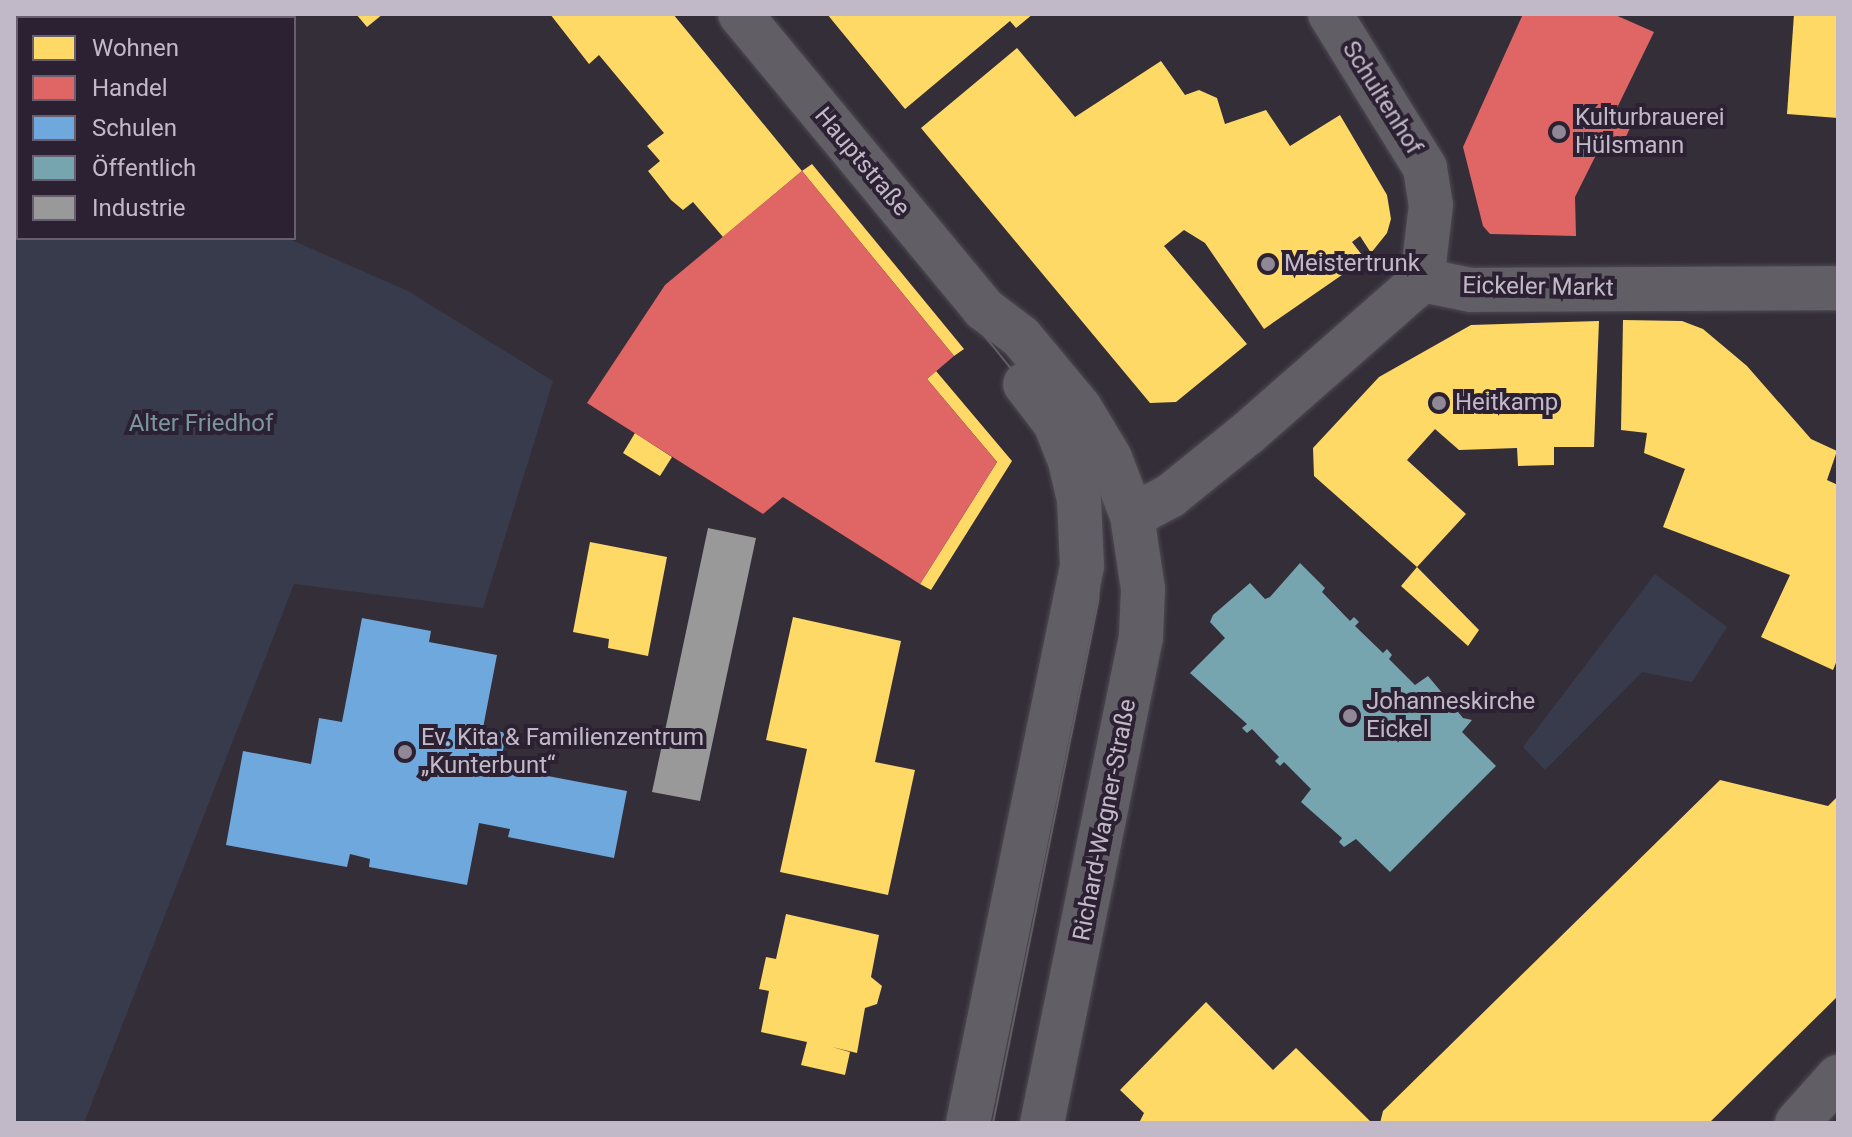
<!DOCTYPE html>
<html>
<head>
<meta charset="utf-8">
<style>
	body { margin:0 }
	#map { position:relative; width:1852px; height:1137px; overflow:hidden; background:#342e39; font-family:Roboto,sans-serif }
	div>[style] { position:absolute }
	[style*='--x'] { left:calc(var(--x)*1px); top:calc(var(--y)*1px); width:calc(var(--w)*1px); rotate:calc(var(--a)*1deg) }
	.green>* { inset:0; background:#383b4c }
	.homes>* { inset:0; background:#ffd966 }
	.shops>* { inset:0; background:#e06666 }
	.schools>* { inset:0; background:#6fa8dc }
	.public>* { inset:0; background:#76a5af }
	.industry>* { inset:0; background:#999 }
	.roads { filter:drop-shadow(0 0 2px #4e4a51) drop-shadow(0 0 2px #4e4a51) }
	.minor>* { height:44px; margin:-22px; padding:0 22px; transform-origin:22px; border-radius:22px; background:#625e66 }
	.tram>* { height:2px; margin:-1px; padding:0 1px; transform-origin:1px; border-radius:1px; background:#635e66 }
	.dots>* { width:22px; height:22px; translate:-50% -50%; box-sizing:border-box; border:4px solid #2b2133; border-radius:50% }
	span { translate:-50% -50%; white-space:nowrap; text-align:center; line-height:1.15; -webkit-text-stroke:8px #2b2133; paint-order:stroke }
	.street-label { font-size:24px; color:#c2b9c8 }
	.poi-label { font-size:24px; color:#c2b9c8 }
	.left { translate:0 -50%; text-align:left }
	.park-label { font-size:24px; color:#7a959b }
	.frame { position:absolute; inset:0; border:16px solid #c2b9c8; pointer-events:none }
	.legend { position:absolute; left:16px; top:16px; width:280px; height:224px; box-sizing:border-box; background:#2b2133; border:2px solid #675e6f; margin:0; padding:10px 14px; list-style:none; font-size:24px; color:#c2b9c8 }
	.legend li { display:flex; align-items:center; gap:16px; height:40px }
	.legend b { width:40px; border:2px solid #675e6f }
</style>
</head>
<body>
<div id="map">
	<div class="green">
		<div style="clip-path:polygon(14px 112px,18px 238px,287px 238px,408px 291px,553px 381px,483px 608px,294px 584px,84px 1123px,14px 1123px)"></div>
		<div style="clip-path:polygon(1655px 574px,1727px 627px,1692px 682px,1642px 672px,1545px 770px,1523px 747px)"></div>
	</div>
	<div class="homes">
		<div style="clip-path:polygon(356px 14px,383px 14px,367px 27px)"></div>
		<div style="clip-path:polygon(550px 14px,673px 14px,802px 171px,723px 237px,693px 202px,683px 210px,671px 200px,648px 171px,660px 161px,647px 146px,664px 133px,599px 55px,589px 64px)"></div>
		<div style="clip-path:polygon(827px 14px,1033px 14px,1016px 28px,1010px 21px,905px 109px)"></div>
		<div style="clip-path:polygon(1794px 14px,1838px 14px,1838px 118px,1787px 114px)"></div>
		<div style="clip-path:polygon(1017px 48px,1075px 117px,1161px 61px,1185px 95px,1199px 90px,1217px 98px,1225px 124px,1266px 110px,1290px 146px,1340px 115px,1387px 195px,1391px 219px,1387px 233px,1371px 253px,1360px 236px,1352px 242px,1365px 259px,1264px 329px,1205px 243px,1184px 230px,1164px 246px,1247px 344px,1176px 402px,1150px 403px,921px 128px)"></div>
		<div style="clip-path:polygon(812px 164px,964px 349px,954px 356px,802px 171px)"></div>
		<div style="clip-path:polygon(1623px 320px,1682px 321px,1703px 329px,1747px 366px,1811px 439px,1837px 451px,1827px 480px,1838px 485px,1838px 658px,1833px 670px,1761px 637px,1790px 575px,1663px 527px,1685px 469px,1644px 453px,1647px 433px,1621px 430px)"></div>
		<div style="clip-path:polygon(1599px 321px,1594px 447px,1554px 447px,1554px 465px,1518px 466px,1517px 448px,1459px 450px,1435px 429px,1407px 460px,1466px 514px,1417px 567px,1479px 630px,1468px 646px,1401px 586px,1417px 567px,1314px 476px,1313px 448px,1379px 377px,1471px 325px)"></div>
		<div style="clip-path:polygon(936px 371px,1012px 461px,931px 590px,920px 584px,997px 462px,927px 379px)"></div>
		<div style="clip-path:polygon(635px 433px,672px 457px,660px 476px,623px 453px)"></div>
		<div style="clip-path:polygon(590px 542px,667px 557px,648px 656px,608px 648px,609px 639px,573px 632px)"></div>
		<div style="clip-path:polygon(793px 617px,901px 641px,875px 762px,915px 770px,888px 895px,780px 872px,807px 749px,766px 740px)"></div>
		<div style="clip-path:polygon(1720px 780px,1828px 806px,1838px 796px,1838px 996px,1709px 1123px,1380px 1123px,1383px 1111px)"></div>
		<div style="clip-path:polygon(786px 914px,879px 935px,871px 977px,882px 986px,877px 1004px,865px 1008px,857px 1053px,832px 1047px,850px 1052px,845px 1075px,801px 1065px,807px 1042px,761px 1032px,769px 991px,759px 989px,766px 957px,776px 959px)"></div>
		<div style="clip-path:polygon(1206px 1002px,1273px 1070px,1296px 1048px,1372px 1123px,1139px 1123px,1144px 1113px,1120px 1090px)"></div>
	</div>
	<div class="shops">
		<div style="clip-path:polygon(1523px 14px,1613px 14px,1654px 32px,1616px 110px,1634px 119px,1620px 150px,1603px 141px,1575px 197px,1576px 236px,1490px 234px,1483px 226px,1463px 147px)"></div>
		<div style="clip-path:polygon(802px 171px,954px 356px,927px 379px,997px 462px,920px 584px,783px 497px,763px 514px,587px 403px,665px 285px)"></div>
	</div>
	<div class="schools">
		<div style="clip-path:polygon(362px 618px,431px 631px,429px 642px,497px 655px,483px 728px,506px 733px,500px 767px,627px 791px,614px 858px,508px 837px,510px 829px,479px 823px,467px 885px,369px 867px,370px 859px,350px 854px,347px 867px,226px 845px,243px 751px,311px 764px,319px 718px,342px 722px)"></div>
	</div>
	<div class="public">
		<div style="clip-path:polygon(1300px 563px,1325px 588px,1322px 592px,1350px 621px,1354px 617px,1359px 622px,1355px 626px,1383px 653px,1387px 649px,1392px 655px,1389px 659px,1415px 685px,1428px 676px,1463px 718px,1472px 720px,1462px 732px,1496px 766px,1390px 872px,1356px 839px,1344px 847px,1339px 842px,1342px 838px,1301px 802px,1311px 789px,1284px 762px,1280px 766px,1275px 761px,1279px 757px,1252px 729px,1247px 733px,1242px 728px,1247px 724px,1190px 673px,1225px 638px,1210px 622px,1213px 615px,1250px 583px,1265px 599px,1270px 597px)"></div>
	</div>
	<div class="industry">
		<div style="clip-path:polygon(708px 528px,756px 538px,700px 801px,652px 792px)"></div>
	</div>
	<div class="roads">
		<div class="minor">
			<div style="--x:740;--y:14;--w:383;--a:50.4"></div>
			<div style="--x:984;--y:309;--w:46;--a:37.1"></div>
			<div style="--x:1021;--y:337;--w:92;--a:50.3"></div>
			<div style="--x:1080;--y:408;--w:58;--a:59"></div>
			<div style="--x:1110;--y:458;--w:62;--a:69.2"></div>
			<div style="--x:1132;--y:516;--w:74;--a:81.4"></div>
			<div style="--x:1143;--y:589;--w:48;--a:92.4"></div>
			<div style="--x:1141;--y:637;--w:496;--a:101.5"></div>
			<div style="--x:1330;--y:14;--w:181;--a:58.3"></div>
			<div style="--x:1425;--y:168;--w:37;--a:81"></div>
			<div style="--x:1431;--y:205;--w:76;--a:96.8"></div>
			<div style="--x:1422;--y:280;--w:50;--a:11.5"></div>
			<div style="--x:1471;--y:290;--w:367;--a:-0.3"></div>
			<div style="--x:1132;--y:516;--w:43;--a:-27.8"></div>
			<div style="--x:1170;--y:496;--w:100;--a:-38.9"></div>
			<div style="--x:1248;--y:433;--w:232;--a:-41.3"></div>
			<div style="--x:968;--y:1123;--w:569;--a:-78.43"></div>
			<div style="--x:1082;--y:566;--w:66;--a:-92.6"></div>
			<div style="--x:1079;--y:500;--w:40;--a:-103"></div>
			<div style="--x:1070;--y:461;--w:41;--a:-111.5"></div>
			<div style="--x:1055;--y:423;--w:49;--a:-127.6"></div>
			<div style="--x:1797;--y:1123;--w:62;--a:-48.3"></div>
		</div>
	</div>
	<div class="tram">
		<div style="--x:724;--y:14;--w:526;--a:51.02"></div>
		<div style="--x:1055;--y:423;--w:81;--a:66"></div>
		<div style="--x:1088;--y:497;--w:70;--a:80.1"></div>
		<div style="--x:1100;--y:566;--w:36;--a:93"></div>
		<div style="--x:1098;--y:602;--w:531;--a:101.39"></div>
		<div style="--x:757;--y:14;--w:509;--a:50.66"></div>
		<div style="--x:1080;--y:408;--w:58;--a:59"></div>
		<div style="--x:1110;--y:458;--w:62;--a:69.2"></div>
		<div style="--x:1132;--y:516;--w:74;--a:81.4"></div>
		<div style="--x:1143;--y:589;--w:48;--a:92.4"></div>
		<div style="--x:1141;--y:637;--w:496;--a:101.5"></div>
	</div>
	<div class="dots">
		<div style="left:1559px;top:132px;background:#908896"></div>
		<div style="left:1268px;top:264px;background:#908896"></div>
		<div style="left:1439px;top:403px;background:#908896"></div>
		<div style="left:1350px;top:716px;background:#908896"></div>
		<div style="left:405px;top:752px;background:#908896"></div>
	</div>
	<div class="street-label">
		<span style="left:1382px;top:98px;rotate:58deg">Schultenhof</span>
		<span style="left:862px;top:162px;rotate:50deg">Hauptstraße</span>
		<span style="left:1538px;top:287px;rotate:1deg">Eickeler Markt</span>
		<span style="left:1105px;top:820px;rotate:-79deg">Richard-Wagner-Straße</span>
	</div>
	<div class="poi-label">
		<span class="left" style="left:1575px;top:132px">Kulturbrauerei<br>Hülsmann</span>
		<span class="left" style="left:1284px;top:264px">Meistertrunk</span>
		<span class="left" style="left:1455px;top:403px">Heitkamp</span>
		<span class="left" style="left:1366px;top:716px">Johanneskirche<br>Eickel</span>
		<span class="left" style="left:421px;top:752px">Ev. Kita &amp; Familienzentrum<br>„Kunterbunt“</span>
	</div>
	<div class="park-label">
		<span style="left:201px;top:424px">Alter Friedhof</span>
	</div>
	<div class="frame"></div>
	<ul class="legend">
	<li><b style="height:22px;background:#ffd966"></b>Wohnen</li>
	<li><b style="height:22px;background:#e06666"></b>Handel</li>
	<li><b style="height:22px;background:#6fa8dc"></b>Schulen</li>
	<li><b style="height:22px;background:#76a5af"></b>Öffentlich</li>
	<li><b style="height:22px;background:#999"></b>Industrie</li>
	</ul>
</div>
</body>
</html>
